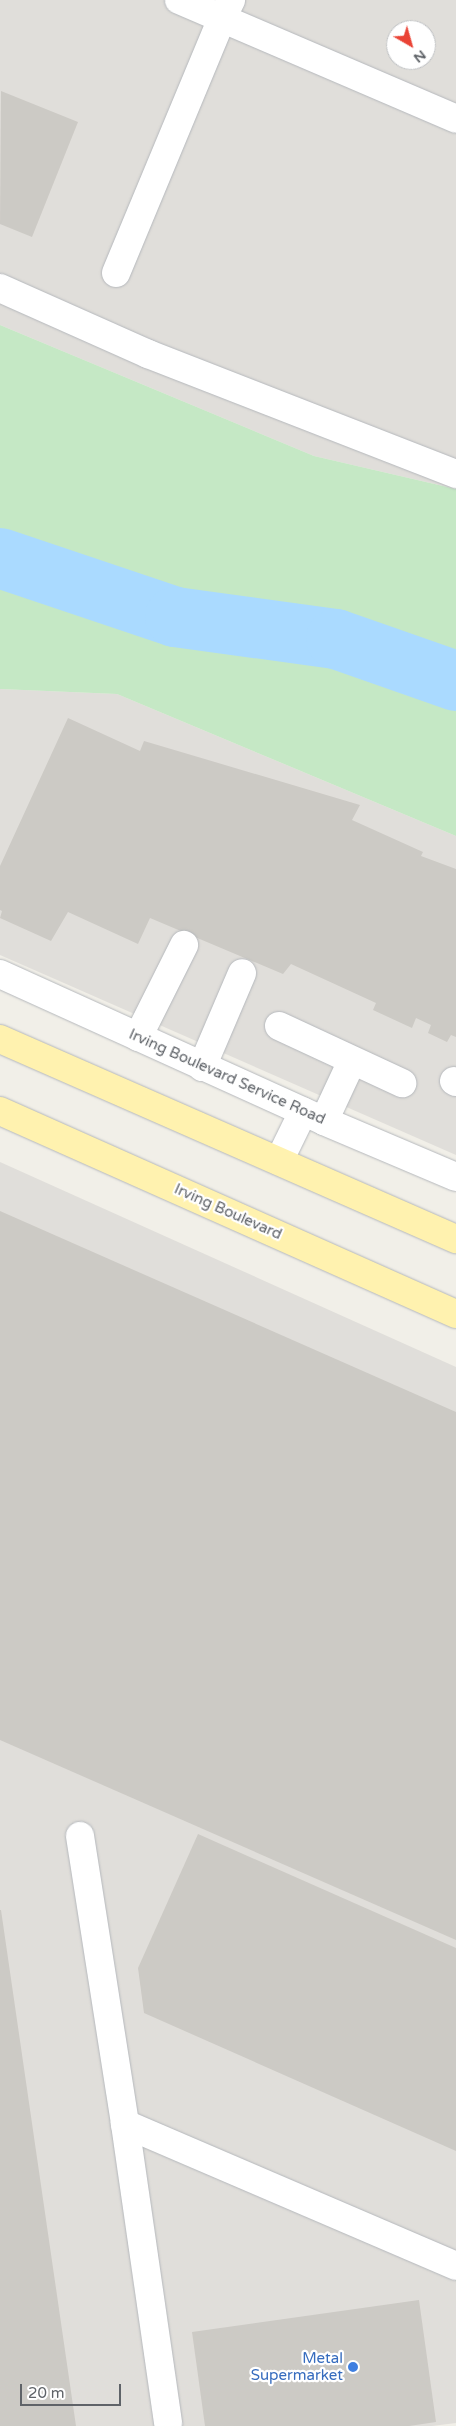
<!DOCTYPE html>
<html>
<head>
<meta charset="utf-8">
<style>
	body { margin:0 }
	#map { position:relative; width:456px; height:2426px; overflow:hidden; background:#f1efe8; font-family:"Varela Round",sans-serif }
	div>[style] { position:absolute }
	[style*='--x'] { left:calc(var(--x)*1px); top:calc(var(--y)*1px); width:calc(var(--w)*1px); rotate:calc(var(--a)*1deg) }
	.industrial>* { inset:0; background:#e0deda }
	.green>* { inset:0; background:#c5e8c5 }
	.river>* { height:60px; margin:-30px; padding:0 30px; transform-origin:30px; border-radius:30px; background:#aadaff }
	.building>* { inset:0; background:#cccac5 }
	.roads { filter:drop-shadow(0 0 1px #b5b8bc) drop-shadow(0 0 1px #b5b8bc) }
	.minor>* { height:28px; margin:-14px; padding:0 14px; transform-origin:14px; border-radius:14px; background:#fff }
	.major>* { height:28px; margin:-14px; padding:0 14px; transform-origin:14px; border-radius:14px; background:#fff2af }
	.dots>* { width:14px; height:14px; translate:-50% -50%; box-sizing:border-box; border:2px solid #fff; border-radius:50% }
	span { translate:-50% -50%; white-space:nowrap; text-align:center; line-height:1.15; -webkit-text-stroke:4.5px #fff; paint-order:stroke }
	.street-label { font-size:15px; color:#5f6368 }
	.shop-label { font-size:15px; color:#366cbe }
	.right { translate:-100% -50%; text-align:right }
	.north { position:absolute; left:386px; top:20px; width:50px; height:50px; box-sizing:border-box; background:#fff; border:1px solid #bfc1c3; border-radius:50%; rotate:142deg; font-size:14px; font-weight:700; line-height:20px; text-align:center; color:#5f6368 }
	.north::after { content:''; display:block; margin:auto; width:18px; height:22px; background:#ea4335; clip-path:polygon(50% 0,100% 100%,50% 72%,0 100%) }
	.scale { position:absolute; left:20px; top:2384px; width:101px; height:22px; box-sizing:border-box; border:2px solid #5f6368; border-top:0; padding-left:6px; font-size:15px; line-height:18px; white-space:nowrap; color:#5f6368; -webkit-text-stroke:4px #fff; paint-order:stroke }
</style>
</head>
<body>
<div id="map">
	<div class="industrial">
		<div style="clip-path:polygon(evenodd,0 0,456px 0,456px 489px,314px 456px,0 325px,0 0,396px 30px,426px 30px,426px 60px,396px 60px,396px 30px)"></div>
		<div style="clip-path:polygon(0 689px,117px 694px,456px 836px,456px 1155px,0 955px)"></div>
		<div style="clip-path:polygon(0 1162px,456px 1367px,456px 2423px,432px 2426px,0 2426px)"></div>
	</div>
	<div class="green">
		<div style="clip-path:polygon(0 325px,314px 456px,456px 489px,456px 836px,117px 694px,0 689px)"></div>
	</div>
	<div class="river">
		<div style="--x:0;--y:558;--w:185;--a:18.6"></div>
		<div style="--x:175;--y:617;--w:162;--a:7.8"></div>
		<div style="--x:336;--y:639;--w:127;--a:19.3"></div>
	</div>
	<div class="building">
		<div style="clip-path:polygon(1px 91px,78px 122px,32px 237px,0 224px)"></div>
		<div style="clip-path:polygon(68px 718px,140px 751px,144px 741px,360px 805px,352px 820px,423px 852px,421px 856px,456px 869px,456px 1037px,451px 1035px,447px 1042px,428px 1033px,431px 1025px,416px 1018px,412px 1028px,373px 1010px,376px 1003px,291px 964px,283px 974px,150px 918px,138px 944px,68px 912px,51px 941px,0 918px,2px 911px,0 910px,0 866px)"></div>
		<div style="clip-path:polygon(0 1211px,456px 1412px,456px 1940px,0 1740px)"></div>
		<div style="clip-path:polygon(198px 1834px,456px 1948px,456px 2151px,144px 2013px,138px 1968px)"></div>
		<div style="clip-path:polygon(0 1910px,1px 1910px,76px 2426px,0 2426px)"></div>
		<div style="clip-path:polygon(419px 2300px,436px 2422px,409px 2426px,205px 2426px,192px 2332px)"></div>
	</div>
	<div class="roads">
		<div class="minor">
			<div style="--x:179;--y:0;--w:301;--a:23.2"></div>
			<div style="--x:116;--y:273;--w:276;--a:-67.4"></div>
			<div style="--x:222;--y:18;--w:20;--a:-63"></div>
			<div style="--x:0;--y:288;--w:162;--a:24"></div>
			<div style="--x:148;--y:354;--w:331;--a:21.3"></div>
			<div style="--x:0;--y:974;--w:356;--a:24.4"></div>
			<div style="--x:324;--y:1121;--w:143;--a:23"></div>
			<div style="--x:279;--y:1026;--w:136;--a:24.9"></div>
			<div style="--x:138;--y:1037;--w:103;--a:-63.4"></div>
			<div style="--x:202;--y:1067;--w:102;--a:-66.9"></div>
			<div style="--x:454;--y:1081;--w:2;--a:27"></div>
			<div style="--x:324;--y:1121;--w:66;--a:-65"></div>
			<div style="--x:279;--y:1161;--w:55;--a:-63.9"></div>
			<div style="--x:80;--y:1836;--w:291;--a:81.1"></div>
			<div style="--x:125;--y:2124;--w:360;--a:23.2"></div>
			<div style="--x:125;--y:2124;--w:302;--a:81.8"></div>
		</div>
		<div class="major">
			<div style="--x:0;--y:1039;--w:498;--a:23.7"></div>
			<div style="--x:0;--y:1111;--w:499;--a:24"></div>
		</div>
	</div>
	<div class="dots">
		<div style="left:353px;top:2367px;background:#3f7fe0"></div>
	</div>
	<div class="street-label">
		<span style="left:227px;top:1077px;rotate:24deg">Irving Boulevard Service Road</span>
		<span style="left:228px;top:1212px;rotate:24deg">Irving Boulevard</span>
	</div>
	<div class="shop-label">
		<span class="right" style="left:343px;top:2367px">Metal<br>Supermarket</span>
	</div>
	<div class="north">N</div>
	<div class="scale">20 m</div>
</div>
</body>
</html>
